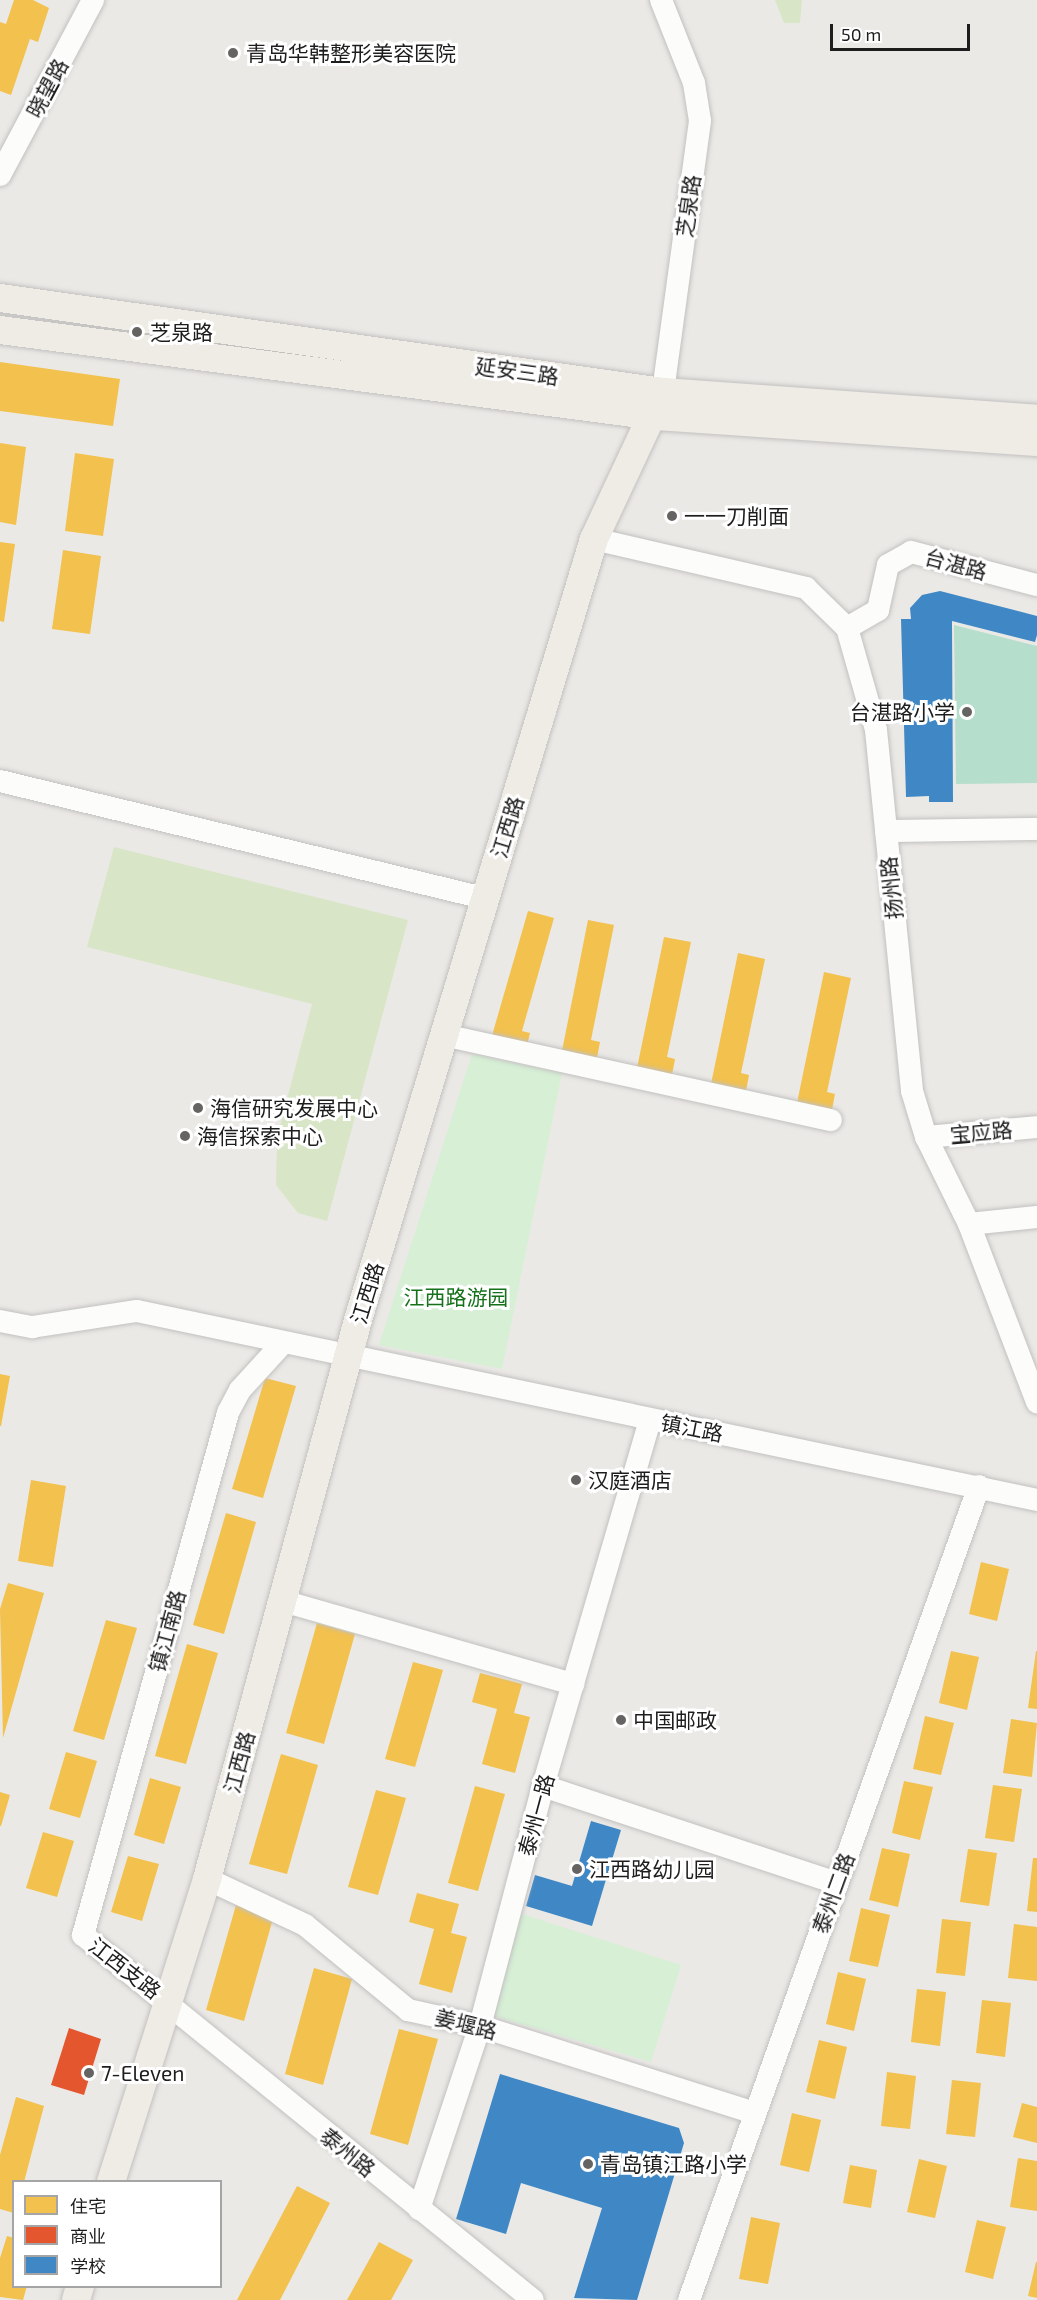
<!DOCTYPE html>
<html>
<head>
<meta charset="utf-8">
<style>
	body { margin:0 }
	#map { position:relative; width:1037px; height:2300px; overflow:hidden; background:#ebe9e6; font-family:"Exo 2","Noto Sans SC",sans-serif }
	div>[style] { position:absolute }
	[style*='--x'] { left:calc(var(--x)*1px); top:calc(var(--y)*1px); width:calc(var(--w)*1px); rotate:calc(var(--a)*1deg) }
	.grass>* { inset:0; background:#d8e6c7 }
	.park>* { inset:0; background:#d6efd5 }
	.pitch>* { inset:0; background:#b5decc }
	.homes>* { inset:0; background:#f2c14e }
	.shops>* { inset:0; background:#e4572e }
	.schools>* { inset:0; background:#3f88c5 }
	.roads { filter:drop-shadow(0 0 2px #c2c1c0) drop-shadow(0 0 2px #c2c1c0) }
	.minor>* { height:22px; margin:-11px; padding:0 11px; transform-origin:11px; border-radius:11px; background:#fcfcfb }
	.major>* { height:28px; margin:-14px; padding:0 14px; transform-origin:14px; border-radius:14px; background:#efebe5 }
	.dots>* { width:16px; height:16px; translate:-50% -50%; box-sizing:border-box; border:3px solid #fff; border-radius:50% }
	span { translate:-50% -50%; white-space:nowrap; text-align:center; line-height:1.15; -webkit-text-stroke:6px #fff; paint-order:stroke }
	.poi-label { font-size:21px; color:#1d1d1d }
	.left { translate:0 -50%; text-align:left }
	.right { translate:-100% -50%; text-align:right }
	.street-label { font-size:21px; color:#1d1d1d }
	.park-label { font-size:21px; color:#16711b }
	.legend { position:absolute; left:12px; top:2180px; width:210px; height:108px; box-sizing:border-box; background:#fff; border:2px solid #a5a5a5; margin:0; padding:8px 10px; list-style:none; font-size:18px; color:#1d1d1d }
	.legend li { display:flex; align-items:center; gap:12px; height:30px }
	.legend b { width:30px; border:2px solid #a5a5a5 }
	.scale { position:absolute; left:830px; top:24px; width:140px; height:27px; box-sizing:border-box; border:3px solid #1d1d1d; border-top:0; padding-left:8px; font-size:18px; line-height:21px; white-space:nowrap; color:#1d1d1d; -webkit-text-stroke:4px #fff; paint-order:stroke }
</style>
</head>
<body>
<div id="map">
	<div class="grass">
		<div style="clip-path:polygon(775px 0,802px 0,800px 23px,784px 23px)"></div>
		<div style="clip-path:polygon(114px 847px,408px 920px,327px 1221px,298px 1213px,276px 1185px,277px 1137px,312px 1004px,87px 947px)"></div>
	</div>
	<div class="park">
		<div style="clip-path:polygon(472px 1054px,562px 1073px,502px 1369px,379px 1345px)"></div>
		<div style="clip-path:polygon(519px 1913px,681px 1965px,651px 2062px,490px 2015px)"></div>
	</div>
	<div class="pitch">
		<div style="clip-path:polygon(954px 625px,1037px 646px,1037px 783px,956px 784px)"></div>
	</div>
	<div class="homes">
		<div style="clip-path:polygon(14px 0,33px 0,49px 8px,38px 42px,30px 39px,11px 95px,0 91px,0 22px,6px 24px)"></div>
		<div style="clip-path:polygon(0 362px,120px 379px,113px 426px,0 411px)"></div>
		<div style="clip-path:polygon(0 443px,26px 447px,16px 525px,0 522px)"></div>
		<div style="clip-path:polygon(75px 453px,114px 459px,103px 536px,65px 531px)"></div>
		<div style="clip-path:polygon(0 542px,15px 544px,4px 622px,0 621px)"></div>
		<div style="clip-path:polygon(63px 550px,101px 556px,90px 634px,52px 629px)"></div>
		<div style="clip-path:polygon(528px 911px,554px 918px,522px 1031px,530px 1033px,526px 1049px,491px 1039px)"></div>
		<div style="clip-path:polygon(588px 920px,614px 925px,591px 1040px,600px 1042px,597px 1058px,562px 1051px)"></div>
		<div style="clip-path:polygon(664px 937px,691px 942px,667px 1057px,675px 1059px,672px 1075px,637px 1068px)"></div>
		<div style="clip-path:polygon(738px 953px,765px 959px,741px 1073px,749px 1075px,746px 1091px,711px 1084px)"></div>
		<div style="clip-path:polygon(824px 972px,851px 978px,827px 1092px,835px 1094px,832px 1110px,797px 1103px)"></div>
		<div style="clip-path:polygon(0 1374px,10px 1376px,1px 1426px,0 1426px)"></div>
		<div style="clip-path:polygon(265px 1378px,296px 1386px,263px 1498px,232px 1489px)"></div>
		<div style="clip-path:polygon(31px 1480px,66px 1486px,53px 1567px,18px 1561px)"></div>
		<div style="clip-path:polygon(226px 1513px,256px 1522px,224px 1634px,193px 1625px)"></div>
		<div style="clip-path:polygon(981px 1562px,1009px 1569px,997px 1621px,969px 1614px)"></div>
		<div style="clip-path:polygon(8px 1583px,44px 1593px,3px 1738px,0 1609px)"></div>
		<div style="clip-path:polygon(106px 1620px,137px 1628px,104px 1740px,73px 1731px)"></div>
		<div style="clip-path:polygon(317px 1623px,355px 1634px,324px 1744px,286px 1733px)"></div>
		<div style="clip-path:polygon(187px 1644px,218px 1653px,186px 1764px,155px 1756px)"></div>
		<div style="clip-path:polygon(951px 1651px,979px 1657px,967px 1710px,939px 1703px)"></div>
		<div style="clip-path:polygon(1036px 1651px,1037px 1651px,1037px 1709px,1028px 1708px)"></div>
		<div style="clip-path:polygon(413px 1662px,443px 1670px,415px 1767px,385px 1759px)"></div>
		<div style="clip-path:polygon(480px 1673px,522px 1684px,514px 1713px,530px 1717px,515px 1773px,482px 1764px,497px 1709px,472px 1702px)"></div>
		<div style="clip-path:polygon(925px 1716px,954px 1723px,941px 1775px,913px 1769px)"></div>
		<div style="clip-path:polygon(1011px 1719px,1037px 1723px,1032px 1777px,1003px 1773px)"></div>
		<div style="clip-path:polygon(66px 1752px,97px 1761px,80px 1818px,49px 1809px)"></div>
		<div style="clip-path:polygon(281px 1754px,318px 1765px,287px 1874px,249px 1864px)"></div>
		<div style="clip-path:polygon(150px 1778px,181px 1787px,164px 1844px,134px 1835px)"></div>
		<div style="clip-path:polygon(904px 1781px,933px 1787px,920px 1840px,892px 1833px)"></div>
		<div style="clip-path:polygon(993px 1785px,1022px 1789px,1014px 1842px,985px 1838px)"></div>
		<div style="clip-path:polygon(475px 1786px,505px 1794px,478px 1891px,448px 1883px)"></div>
		<div style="clip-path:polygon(376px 1790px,406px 1798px,378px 1895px,348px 1887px)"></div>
		<div style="clip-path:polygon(0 1792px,10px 1795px,1px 1826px,0 1826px)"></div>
		<div style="clip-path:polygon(43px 1832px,74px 1841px,57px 1897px,26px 1888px)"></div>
		<div style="clip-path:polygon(882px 1848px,910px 1854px,898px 1907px,869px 1900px)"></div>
		<div style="clip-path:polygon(968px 1849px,997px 1853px,989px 1906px,960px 1902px)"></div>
		<div style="clip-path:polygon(128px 1856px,159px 1864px,142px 1921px,111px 1912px)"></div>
		<div style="clip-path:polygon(1033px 1858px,1037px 1858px,1037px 1912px,1027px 1911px)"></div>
		<div style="clip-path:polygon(417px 1893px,459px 1904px,451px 1933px,467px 1937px,452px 1993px,419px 1984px,434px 1929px,409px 1922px)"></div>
		<div style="clip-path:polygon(236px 1905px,274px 1915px,244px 2021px,206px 2010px)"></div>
		<div style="clip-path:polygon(861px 1908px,890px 1915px,878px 1967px,849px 1961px)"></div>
		<div style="clip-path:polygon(942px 1919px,971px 1922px,965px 1976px,936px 1973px)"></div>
		<div style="clip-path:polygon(1014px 1924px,1037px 1927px,1037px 1981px,1008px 1978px)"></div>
		<div style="clip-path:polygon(314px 1968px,352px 1979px,323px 2085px,285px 2074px)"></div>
		<div style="clip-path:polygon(838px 1972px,866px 1979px,854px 2031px,826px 2024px)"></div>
		<div style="clip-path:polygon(917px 1989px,946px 1992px,940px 2046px,911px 2042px)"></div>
		<div style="clip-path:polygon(982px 2000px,1011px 2003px,1005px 2057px,976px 2053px)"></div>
		<div style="clip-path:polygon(399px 2029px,438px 2039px,408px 2145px,370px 2134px)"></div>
		<div style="clip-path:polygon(819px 2040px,847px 2047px,835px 2099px,806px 2092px)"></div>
		<div style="clip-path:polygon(887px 2072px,916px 2076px,910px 2129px,881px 2126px)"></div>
		<div style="clip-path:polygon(952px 2080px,981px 2083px,975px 2137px,946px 2134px)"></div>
		<div style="clip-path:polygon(16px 2097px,44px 2106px,24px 2182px,14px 2182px,14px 2213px,0 2209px,0 2155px)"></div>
		<div style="clip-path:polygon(1022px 2103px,1037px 2107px,1037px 2143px,1013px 2137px)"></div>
		<div style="clip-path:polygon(792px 2113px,821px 2120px,809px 2172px,780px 2165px)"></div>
		<div style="clip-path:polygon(1018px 2158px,1037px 2161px,1037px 2211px,1010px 2207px)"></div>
		<div style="clip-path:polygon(919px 2159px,947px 2166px,935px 2218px,907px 2212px)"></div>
		<div style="clip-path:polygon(850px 2165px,877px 2170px,871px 2208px,843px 2203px)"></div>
		<div style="clip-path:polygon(297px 2186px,330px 2203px,280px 2300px,237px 2300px)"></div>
		<div style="clip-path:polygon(751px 2217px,780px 2223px,768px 2284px,739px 2279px)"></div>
		<div style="clip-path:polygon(977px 2220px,1006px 2227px,993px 2279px,965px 2272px)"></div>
		<div style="clip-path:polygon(7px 2236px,14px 2238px,14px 2286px,27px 2286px,23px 2300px,0 2297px,0 2258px)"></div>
		<div style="clip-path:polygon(379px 2242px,413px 2260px,391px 2300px,347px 2300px)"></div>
		<div style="clip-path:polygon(1036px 2262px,1037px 2262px,1037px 2298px,1028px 2296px)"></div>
	</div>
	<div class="shops">
		<div style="clip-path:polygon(69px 2028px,101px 2039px,84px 2095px,51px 2085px)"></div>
	</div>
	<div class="schools">
		<div style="clip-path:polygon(940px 591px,1037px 616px,1037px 635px,1035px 642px,952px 621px,953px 802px,929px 802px,929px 796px,906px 797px,901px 619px,911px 619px,910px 608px,922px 595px)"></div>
		<div style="clip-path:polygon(591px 1821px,621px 1830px,592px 1926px,526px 1906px,535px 1875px,572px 1886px)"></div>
		<div style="clip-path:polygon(500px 2074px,679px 2128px,684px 2143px,637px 2300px,574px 2298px,602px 2208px,521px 2183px,506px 2234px,456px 2219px)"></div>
	</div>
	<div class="roads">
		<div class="minor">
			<div style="--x:661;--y:0;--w:89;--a:68.3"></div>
			<div style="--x:694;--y:83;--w:38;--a:81"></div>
			<div style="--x:700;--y:121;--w:274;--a:97.8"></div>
			<div style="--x:0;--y:175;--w:198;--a:-62"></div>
			<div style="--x:594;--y:539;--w:218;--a:13"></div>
			<div style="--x:806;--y:588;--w:57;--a:44.3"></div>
			<div style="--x:847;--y:628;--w:106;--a:74.1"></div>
			<div style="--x:876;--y:730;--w:363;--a:84.3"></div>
			<div style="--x:912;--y:1091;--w:48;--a:73.1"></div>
			<div style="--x:926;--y:1137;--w:97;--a:63.7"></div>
			<div style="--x:969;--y:1224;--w:191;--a:69.1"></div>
			<div style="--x:847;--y:628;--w:36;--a:-30"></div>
			<div style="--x:878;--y:610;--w:46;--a:-77.5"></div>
			<div style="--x:888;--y:565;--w:26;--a:-29"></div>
			<div style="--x:911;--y:552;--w:130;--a:14.7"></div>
			<div style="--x:0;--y:781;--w:499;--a:13.6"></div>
			<div style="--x:886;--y:831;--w:151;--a:-0.8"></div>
			<div style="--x:444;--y:1035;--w:396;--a:12.4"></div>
			<div style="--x:926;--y:1137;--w:111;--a:-5.1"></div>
			<div style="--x:969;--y:1224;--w:68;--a:-5.9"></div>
			<div style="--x:0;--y:1321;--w:33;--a:11"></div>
			<div style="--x:32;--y:1327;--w:106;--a:-8.7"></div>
			<div style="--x:137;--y:1311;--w:920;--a:11.86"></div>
			<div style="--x:282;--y:1344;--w:62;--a:132.4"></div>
			<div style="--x:240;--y:1390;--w:26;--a:118"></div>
			<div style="--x:228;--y:1413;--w:542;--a:105.52"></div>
			<div style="--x:83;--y:1935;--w:579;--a:39.05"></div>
			<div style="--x:283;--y:1601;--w:302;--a:16"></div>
			<div style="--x:543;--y:1786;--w:310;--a:18.3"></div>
			<div style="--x:207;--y:1879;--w:108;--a:25.1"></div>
			<div style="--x:305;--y:1925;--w:134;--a:39.5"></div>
			<div style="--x:408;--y:2010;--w:74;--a:12.5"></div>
			<div style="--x:480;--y:2026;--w:287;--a:17.6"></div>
			<div style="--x:419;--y:2209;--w:193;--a:-71.6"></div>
			<div style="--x:480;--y:2026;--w:248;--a:-75.3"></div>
			<div style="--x:543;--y:1786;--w:381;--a:-73.7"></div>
			<div style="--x:689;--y:2300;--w:864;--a:-70.39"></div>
		</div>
		<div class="major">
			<div style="--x:0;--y:298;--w:670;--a:8.07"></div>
			<div style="--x:663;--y:392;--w:375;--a:4.1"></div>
			<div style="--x:0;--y:330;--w:662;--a:7.47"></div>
			<div style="--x:656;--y:416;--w:382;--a:3.9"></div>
			<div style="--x:111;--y:2182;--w:318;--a:-72.4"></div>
			<div style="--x:207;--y:1879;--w:579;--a:-74.88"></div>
			<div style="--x:358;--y:1320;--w:816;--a:-73.19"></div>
			<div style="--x:594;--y:539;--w:162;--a:-64.9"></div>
			<div style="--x:76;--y:2300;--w:15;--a:-74"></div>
		</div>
	</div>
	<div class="dots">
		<div style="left:233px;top:53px;background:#656463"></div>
		<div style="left:137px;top:332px;background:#656463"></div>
		<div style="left:672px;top:516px;background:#656463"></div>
		<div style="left:967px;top:712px;background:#656463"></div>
		<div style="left:198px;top:1108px;background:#656463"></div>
		<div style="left:185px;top:1136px;background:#656463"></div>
		<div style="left:576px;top:1480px;background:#656463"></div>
		<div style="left:621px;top:1720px;background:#656463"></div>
		<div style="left:577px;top:1869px;background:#656463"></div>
		<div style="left:89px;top:2073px;background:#656463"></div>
		<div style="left:588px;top:2164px;background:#656463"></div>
	</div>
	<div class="poi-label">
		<span class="left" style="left:246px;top:53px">青岛华韩整形美容医院</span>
		<span class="left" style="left:150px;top:332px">芝泉路</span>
		<span class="left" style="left:684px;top:516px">一一刀削面</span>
		<span class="right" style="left:955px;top:712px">台湛路小学</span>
		<span class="left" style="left:210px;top:1108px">海信研究发展中心</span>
		<span class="left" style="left:197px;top:1136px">海信探索中心</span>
		<span class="left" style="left:588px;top:1480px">汉庭酒店</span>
		<span class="left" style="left:633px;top:1720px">中国邮政</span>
		<span class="left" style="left:589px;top:1869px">江西路幼儿园</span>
		<span class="left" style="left:101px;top:2073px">7-Eleven</span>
		<span class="left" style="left:600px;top:2164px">青岛镇江路小学</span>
	</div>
	<div class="street-label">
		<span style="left:47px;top:88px;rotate:-62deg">晓望路</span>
		<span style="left:688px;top:206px;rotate:-82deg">芝泉路</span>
		<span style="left:517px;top:371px;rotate:8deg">延安三路</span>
		<span style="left:956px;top:564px;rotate:15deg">台湛路</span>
		<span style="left:507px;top:827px;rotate:-73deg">江西路</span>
		<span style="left:891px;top:888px;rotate:-96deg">扬州路</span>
		<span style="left:981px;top:1132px;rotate:-5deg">宝应路</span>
		<span style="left:367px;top:1293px;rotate:-73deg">江西路</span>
		<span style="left:692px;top:1428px;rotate:11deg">镇江路</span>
		<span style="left:167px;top:1631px;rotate:-75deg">镇江南路</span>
		<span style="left:239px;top:1762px;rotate:-75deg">江西路</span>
		<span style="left:536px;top:1815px;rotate:-75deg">泰州一路</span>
		<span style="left:833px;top:1893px;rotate:-70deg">泰州二路</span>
		<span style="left:125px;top:1968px;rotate:38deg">江西支路</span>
		<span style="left:466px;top:2024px;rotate:14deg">姜堰路</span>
		<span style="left:348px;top:2152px;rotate:39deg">泰州路</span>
	</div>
	<div class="park-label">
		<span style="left:456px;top:1297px">江西路游园</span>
	</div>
	<ul class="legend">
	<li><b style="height:16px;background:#f2c14e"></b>住宅</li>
	<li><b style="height:16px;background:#e4572e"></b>商业</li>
	<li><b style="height:16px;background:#3f88c5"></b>学校</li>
	</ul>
	<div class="scale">50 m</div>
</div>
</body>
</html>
